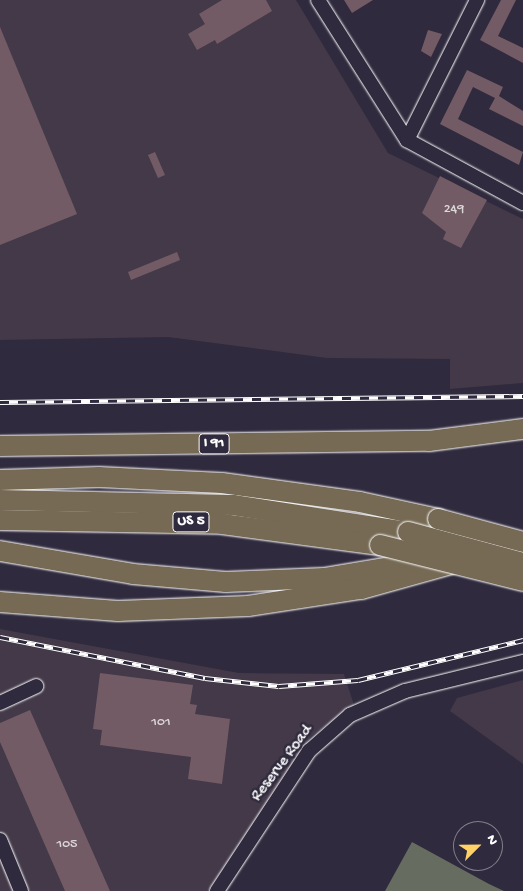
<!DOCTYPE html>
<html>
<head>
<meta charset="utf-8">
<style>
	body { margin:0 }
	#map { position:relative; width:523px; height:891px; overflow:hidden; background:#2f2a3d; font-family:"Gochi Hand",sans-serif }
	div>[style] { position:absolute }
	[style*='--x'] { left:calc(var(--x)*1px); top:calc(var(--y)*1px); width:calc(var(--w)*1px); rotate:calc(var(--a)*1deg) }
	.built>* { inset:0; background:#433949 }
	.green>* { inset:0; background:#666c5f }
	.building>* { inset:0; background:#735b65 }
	.roads { filter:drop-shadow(0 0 1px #fff) drop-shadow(0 0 1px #fff) }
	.minor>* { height:14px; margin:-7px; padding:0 7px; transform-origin:7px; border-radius:7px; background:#2f2a3d }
	.highway>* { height:20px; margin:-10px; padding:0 10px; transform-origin:10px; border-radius:10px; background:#766a54 }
	.rail>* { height:5px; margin-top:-2.5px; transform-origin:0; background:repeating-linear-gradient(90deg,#2f2a3d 0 9px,#fff 0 18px); box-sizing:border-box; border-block:1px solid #fff }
	.bridges { filter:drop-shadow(0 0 1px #fff) drop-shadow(0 0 1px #fff) }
	.highway-bridge>* { height:20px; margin:-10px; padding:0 10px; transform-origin:10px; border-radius:10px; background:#766a54 }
	span { translate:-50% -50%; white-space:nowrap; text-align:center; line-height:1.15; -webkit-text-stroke:5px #2f2a3d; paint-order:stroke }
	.number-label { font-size:14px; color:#dcd6d8 }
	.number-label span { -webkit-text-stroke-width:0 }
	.shield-label span { padding:1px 4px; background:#2f2a3d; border:1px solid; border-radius:4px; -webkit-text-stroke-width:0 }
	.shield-label { font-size:15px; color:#fff; font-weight:700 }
	.street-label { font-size:16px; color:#fff }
	.north { position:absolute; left:453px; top:821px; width:50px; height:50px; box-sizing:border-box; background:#2f2a3d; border:1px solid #827f8b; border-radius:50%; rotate:67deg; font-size:14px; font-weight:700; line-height:20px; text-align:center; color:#fff }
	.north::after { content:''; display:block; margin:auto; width:18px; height:22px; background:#ffd166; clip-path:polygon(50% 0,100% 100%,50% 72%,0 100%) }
</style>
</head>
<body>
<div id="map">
	<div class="built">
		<div style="clip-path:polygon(0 0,296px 0,388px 153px,523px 219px,523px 383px,450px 389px,450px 359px,327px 358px,168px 337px,0 340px)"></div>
		<div style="clip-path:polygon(0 629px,239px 673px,344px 674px,354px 705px,310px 737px,208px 891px,0 891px)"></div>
		<div style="clip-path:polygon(523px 680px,523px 764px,450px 711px,457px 698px)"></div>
	</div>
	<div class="green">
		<div style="clip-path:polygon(412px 842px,489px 884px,504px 891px,385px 891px)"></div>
	</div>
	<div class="building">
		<div style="clip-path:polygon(222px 0,266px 0,272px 11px,217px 44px,215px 40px,197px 50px,188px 34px,205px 24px,199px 14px)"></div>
		<div style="clip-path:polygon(344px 0,373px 0,352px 13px)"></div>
		<div style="clip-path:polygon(501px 0,516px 0,498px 36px,523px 48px,523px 63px,480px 40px)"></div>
		<div style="clip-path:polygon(0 27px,77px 214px,0 245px)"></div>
		<div style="clip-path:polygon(428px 30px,442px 34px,431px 57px,421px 51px)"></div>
		<div style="clip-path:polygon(467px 70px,503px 87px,499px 96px,523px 111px,523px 126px,489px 109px,495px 98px,473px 87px,458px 119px,523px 152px,519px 165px,440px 124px)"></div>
		<div style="clip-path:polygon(155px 152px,165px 175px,158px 178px,148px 155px)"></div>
		<div style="clip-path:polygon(440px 176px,487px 200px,461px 248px,443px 239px,446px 232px,422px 213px)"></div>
		<div style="clip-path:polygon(177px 252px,180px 260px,131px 280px,128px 272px)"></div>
		<div style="clip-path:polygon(100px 673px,193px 685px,190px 704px,197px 705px,195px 714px,230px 719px,222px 784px,188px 779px,191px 757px,100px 745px,102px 730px,93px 729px)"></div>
		<div style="clip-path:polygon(30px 710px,110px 891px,65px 891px,0 742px,0 723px)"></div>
	</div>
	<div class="roads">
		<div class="minor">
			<div style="--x:318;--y:0;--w:166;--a:57.6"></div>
			<div style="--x:407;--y:140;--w:132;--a:28.5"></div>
			<div style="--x:407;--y:140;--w:157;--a:-63.4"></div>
			<div style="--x:0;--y:703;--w:40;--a:-25"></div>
			<div style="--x:0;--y:840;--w:55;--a:67.6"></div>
			<div style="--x:217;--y:891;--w:168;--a:-56.7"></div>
			<div style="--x:309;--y:751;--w:55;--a:-41.3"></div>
			<div style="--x:350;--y:715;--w:60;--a:-23.6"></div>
			<div style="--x:405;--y:691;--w:122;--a:-13.8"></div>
		</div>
		<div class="highway">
			<div style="--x:0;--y:446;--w:429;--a:-0.7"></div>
			<div style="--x:429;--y:441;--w:95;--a:-7.3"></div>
			<div style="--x:0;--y:480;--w:99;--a:-1.7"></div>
			<div style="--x:99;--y:477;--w:123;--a:2.8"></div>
			<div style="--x:222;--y:483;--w:139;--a:7.8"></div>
			<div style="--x:360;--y:502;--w:80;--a:12.3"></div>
			<div style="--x:0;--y:500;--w:233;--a:1.2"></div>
			<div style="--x:233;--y:505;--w:177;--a:8.8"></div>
			<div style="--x:0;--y:520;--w:222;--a:1"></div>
			<div style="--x:222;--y:524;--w:159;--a:7.6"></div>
			<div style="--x:0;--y:551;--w:135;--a:9.8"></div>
			<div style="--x:133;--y:574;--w:93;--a:4.9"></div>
			<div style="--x:226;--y:582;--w:98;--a:-2.3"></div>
			<div style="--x:324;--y:578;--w:109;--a:-9.5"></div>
			<div style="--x:0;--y:602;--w:118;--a:4.4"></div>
			<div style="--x:118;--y:611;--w:130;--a:-2.2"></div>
			<div style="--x:248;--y:606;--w:114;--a:-8.6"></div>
			<div style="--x:361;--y:589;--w:105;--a:-15.5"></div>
		</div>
	</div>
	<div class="rail">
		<div style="--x:0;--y:402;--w:523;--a:-0.66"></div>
		<div style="--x:0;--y:637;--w:209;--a:11.3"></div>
		<div style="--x:205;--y:678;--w:74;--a:6.2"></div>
		<div style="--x:279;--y:686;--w:79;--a:-4.3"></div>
		<div style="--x:358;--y:680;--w:170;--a:-13.6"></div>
	</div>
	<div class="bridges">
		<div class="highway-bridge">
			<div style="--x:438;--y:519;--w:88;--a:15.1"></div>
			<div style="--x:408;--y:532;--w:119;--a:15.1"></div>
			<div style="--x:380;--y:545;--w:147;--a:14.1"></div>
		</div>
	</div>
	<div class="number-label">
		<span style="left:454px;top:210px">249</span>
		<span style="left:161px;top:723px">101</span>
		<span style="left:67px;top:845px">105</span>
	</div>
	<div class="shield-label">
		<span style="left:214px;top:444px">I 91</span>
		<span style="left:191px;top:522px">US 5</span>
	</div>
	<div class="street-label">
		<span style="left:283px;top:764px;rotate:-53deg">Reserve Road</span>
	</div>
	<div class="north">N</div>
</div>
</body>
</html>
